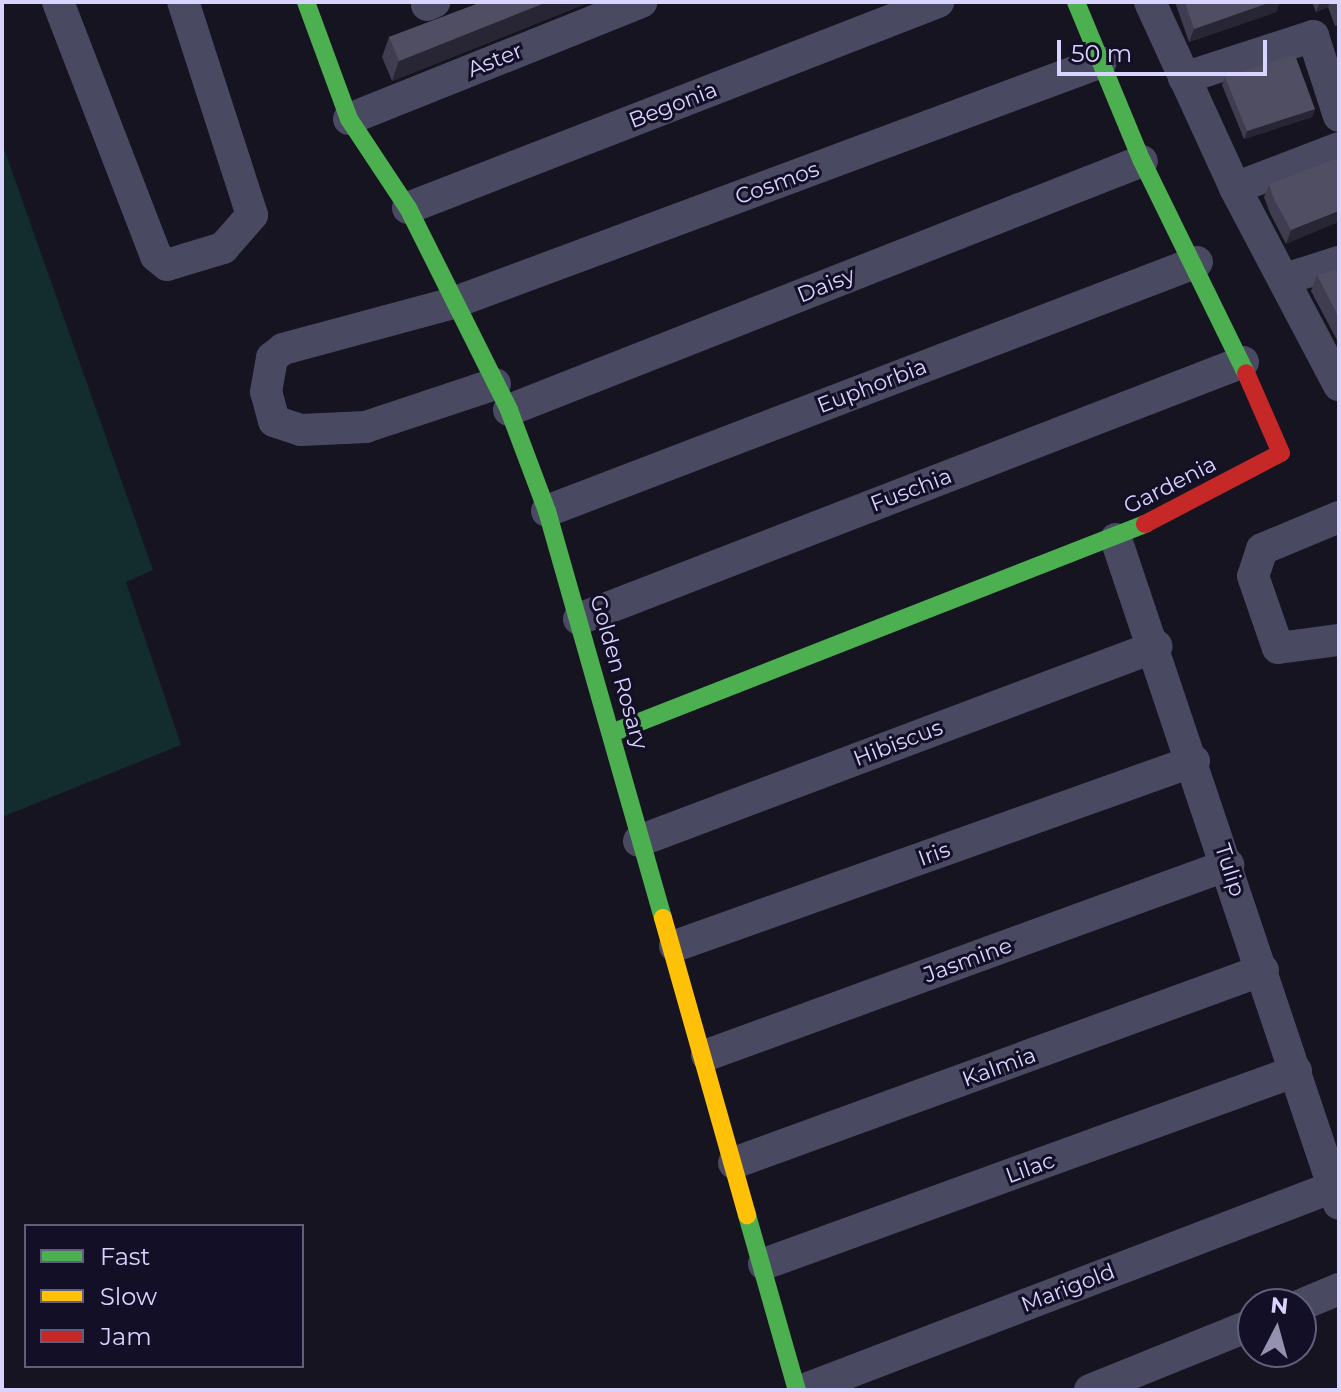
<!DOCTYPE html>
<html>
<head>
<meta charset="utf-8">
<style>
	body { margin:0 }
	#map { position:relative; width:1341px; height:1392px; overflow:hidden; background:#161421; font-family:Montserrat,sans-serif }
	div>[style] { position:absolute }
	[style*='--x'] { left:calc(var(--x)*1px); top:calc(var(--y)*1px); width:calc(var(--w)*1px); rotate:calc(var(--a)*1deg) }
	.green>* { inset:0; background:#132c2d }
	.street>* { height:32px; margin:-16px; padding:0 16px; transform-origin:16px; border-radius:16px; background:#4a4962 }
	.fast>* { height:18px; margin:-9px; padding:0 9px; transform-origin:9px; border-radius:9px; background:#4caf50 }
	.slow>* { height:18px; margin:-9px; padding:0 9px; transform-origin:9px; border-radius:9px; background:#ffc107 }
	.jam>* { height:18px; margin:-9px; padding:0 9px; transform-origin:9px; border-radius:9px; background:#c62828 }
	.wall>* { inset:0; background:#403d50 }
	.shaded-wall>* { inset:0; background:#282635 }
	.building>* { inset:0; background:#504e63 }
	span { translate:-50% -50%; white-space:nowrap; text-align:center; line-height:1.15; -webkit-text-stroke:6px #130f26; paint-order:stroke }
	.street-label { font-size:22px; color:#d9d4ff }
	.frame { position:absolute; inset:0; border:4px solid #d9d4ff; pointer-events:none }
	.legend { position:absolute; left:24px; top:1224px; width:280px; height:144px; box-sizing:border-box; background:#130f26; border:2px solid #625e7d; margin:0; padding:10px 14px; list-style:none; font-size:24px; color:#d9d4ff }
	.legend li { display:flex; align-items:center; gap:16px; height:40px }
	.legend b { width:40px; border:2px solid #625e7d }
	.north { position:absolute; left:1237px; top:1288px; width:80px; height:80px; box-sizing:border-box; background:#130f26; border:2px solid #625e7d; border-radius:50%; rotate:6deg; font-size:22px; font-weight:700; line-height:32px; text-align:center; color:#d9d4ff }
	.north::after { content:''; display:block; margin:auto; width:28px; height:36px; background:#9591b1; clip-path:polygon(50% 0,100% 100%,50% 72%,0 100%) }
	.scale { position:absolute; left:1057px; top:40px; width:210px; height:36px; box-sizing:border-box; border:4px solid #d9d4ff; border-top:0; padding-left:10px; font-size:24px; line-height:28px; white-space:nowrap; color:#d9d4ff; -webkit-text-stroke:6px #130f26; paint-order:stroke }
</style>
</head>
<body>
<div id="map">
	<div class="green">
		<div style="clip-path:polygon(2px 143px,153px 570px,126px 582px,181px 745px,2px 817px)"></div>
	</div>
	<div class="street">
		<div style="--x:58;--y:2;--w:272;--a:68.9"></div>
		<div style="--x:156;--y:256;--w:14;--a:39"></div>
		<div style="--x:167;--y:265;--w:59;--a:-16.9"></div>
		<div style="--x:223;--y:248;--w:44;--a:-48.7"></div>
		<div style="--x:252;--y:215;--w:224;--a:-107.9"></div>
		<div style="--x:1150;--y:2;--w:205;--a:65.4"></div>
		<div style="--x:1235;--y:188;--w:223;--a:62.2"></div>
		<div style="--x:427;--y:5;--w:8;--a:-23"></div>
		<div style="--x:1184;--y:78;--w:136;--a:-18"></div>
		<div style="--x:1313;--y:36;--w:84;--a:72"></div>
		<div style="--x:349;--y:119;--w:315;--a:-21.8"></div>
		<div style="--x:1235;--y:188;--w:111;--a:-21"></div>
		<div style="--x:408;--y:208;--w:569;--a:-21.24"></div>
		<div style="--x:1285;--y:279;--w:57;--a:-17.5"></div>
		<div style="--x:495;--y:384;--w:136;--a:161.6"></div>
		<div style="--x:366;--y:427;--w:65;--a:177.4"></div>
		<div style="--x:301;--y:430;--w:28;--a:-162"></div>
		<div style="--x:274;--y:421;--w:30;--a:-105"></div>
		<div style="--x:266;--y:392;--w:35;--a:-80"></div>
		<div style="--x:272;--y:358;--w:14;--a:-39"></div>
		<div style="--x:283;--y:349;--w:176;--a:-15.1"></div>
		<div style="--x:453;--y:303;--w:691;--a:-20.4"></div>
		<div style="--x:509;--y:410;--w:680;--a:-21.47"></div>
		<div style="--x:547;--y:511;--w:696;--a:-20.96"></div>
		<div style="--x:1339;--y:517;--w:83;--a:157.4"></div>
		<div style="--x:1262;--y:549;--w:28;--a:108"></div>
		<div style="--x:1253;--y:576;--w:76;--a:70.9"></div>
		<div style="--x:1278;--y:648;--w:62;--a:-7.5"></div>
		<div style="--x:1116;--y:539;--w:701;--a:71.46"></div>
		<div style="--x:579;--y:619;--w:712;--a:-21.16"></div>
		<div style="--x:639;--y:841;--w:553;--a:-20.63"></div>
		<div style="--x:675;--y:946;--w:551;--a:-19.62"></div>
		<div style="--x:707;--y:1055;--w:555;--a:-20.04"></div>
		<div style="--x:734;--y:1163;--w:563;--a:-20.04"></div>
		<div style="--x:764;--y:1264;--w:566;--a:-19.94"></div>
		<div style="--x:1301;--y:1305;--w:41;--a:-22.8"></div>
		<div style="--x:803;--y:1390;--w:568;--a:-20.96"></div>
		<div style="--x:1090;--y:1390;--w:176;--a:-22"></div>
	</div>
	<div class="fast">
		<div style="--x:306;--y:2;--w:125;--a:69.8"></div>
		<div style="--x:349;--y:119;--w:107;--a:56.5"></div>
		<div style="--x:408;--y:208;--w:226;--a:63.4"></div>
		<div style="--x:509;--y:410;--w:108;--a:69.4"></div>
		<div style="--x:547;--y:511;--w:423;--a:74.1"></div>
		<div style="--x:1076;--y:2;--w:172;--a:67.5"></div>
		<div style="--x:1142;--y:161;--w:236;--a:63.9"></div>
		<div style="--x:614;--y:732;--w:570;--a:-21.39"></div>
		<div style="--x:747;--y:1215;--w:182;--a:74.1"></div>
	</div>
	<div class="slow">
		<div style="--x:663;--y:918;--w:309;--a:74.2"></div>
	</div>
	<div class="jam">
		<div style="--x:1145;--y:524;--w:153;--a:-27.6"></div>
		<div style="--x:1281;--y:453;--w:87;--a:-113.6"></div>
	</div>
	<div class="wall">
		<div style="clip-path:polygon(482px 2px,590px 2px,392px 81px,382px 57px,389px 37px)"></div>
		<div style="clip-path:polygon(1175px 2px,1280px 2px,1276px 12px,1189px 42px)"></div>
		<div style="clip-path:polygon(1312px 2px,1339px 2px,1339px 25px,1335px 26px,1328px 7px,1316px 12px)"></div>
		<div style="clip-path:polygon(1225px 77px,1315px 109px,1312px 117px,1244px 139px,1222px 85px)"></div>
		<div style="clip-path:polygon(1339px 157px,1286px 244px,1270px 213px,1264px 197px,1269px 184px)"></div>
		<div style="clip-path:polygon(1339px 268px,1339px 341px,1338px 342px,1311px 291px,1317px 275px)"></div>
	</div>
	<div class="shaded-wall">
		<div style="clip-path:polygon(547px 2px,590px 2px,392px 81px,399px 61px)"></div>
		<div style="clip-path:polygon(1271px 2px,1280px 2px,1276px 12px,1189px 42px,1194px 29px)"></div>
		<div style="clip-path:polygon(1320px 2px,1330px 2px,1328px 7px,1316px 12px)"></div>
		<div style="clip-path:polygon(1315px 109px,1312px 117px,1244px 139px,1247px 131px)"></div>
		<div style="clip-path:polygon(1339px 211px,1339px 222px,1286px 244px,1291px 230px)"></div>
	</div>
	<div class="building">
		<div style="clip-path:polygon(482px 2px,547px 2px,399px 61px,389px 37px)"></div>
		<div style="clip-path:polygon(1185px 2px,1271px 2px,1194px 29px)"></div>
		<div style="clip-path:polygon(1295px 55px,1315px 109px,1247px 131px,1225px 77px)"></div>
		<div style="clip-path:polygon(1339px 157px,1339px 211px,1291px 230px,1274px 199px,1269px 184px)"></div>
		<div style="clip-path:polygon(1339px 268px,1339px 318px,1317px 275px)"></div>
	</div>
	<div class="street-label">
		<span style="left:495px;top:60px;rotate:-22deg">Aster</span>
		<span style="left:673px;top:105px;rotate:-21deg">Begonia</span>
		<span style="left:777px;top:183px;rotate:-20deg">Cosmos</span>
		<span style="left:826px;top:285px;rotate:-22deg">Daisy</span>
		<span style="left:872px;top:386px;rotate:-21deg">Euphorbia</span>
		<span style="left:1170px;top:485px;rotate:-27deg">Gardenia</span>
		<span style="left:911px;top:490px;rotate:-21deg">Fuschia</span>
		<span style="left:619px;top:672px;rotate:74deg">Golden Rosary</span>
		<span style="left:898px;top:743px;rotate:-21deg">Hibiscus</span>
		<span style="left:934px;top:854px;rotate:-20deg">Iris</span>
		<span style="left:1230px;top:870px;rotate:72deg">Tulip</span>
		<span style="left:968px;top:960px;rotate:-20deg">Jasmine</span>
		<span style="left:999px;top:1067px;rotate:-20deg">Kalmia</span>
		<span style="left:1030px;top:1168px;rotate:-20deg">Lilac</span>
		<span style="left:1068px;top:1288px;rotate:-21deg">Marigold</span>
	</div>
	<div class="frame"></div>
	<ul class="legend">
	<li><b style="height:10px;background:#4caf50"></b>Fast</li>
	<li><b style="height:10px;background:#ffc107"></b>Slow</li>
	<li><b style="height:10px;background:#c62828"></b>Jam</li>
	</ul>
	<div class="north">N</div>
	<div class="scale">50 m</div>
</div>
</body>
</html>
